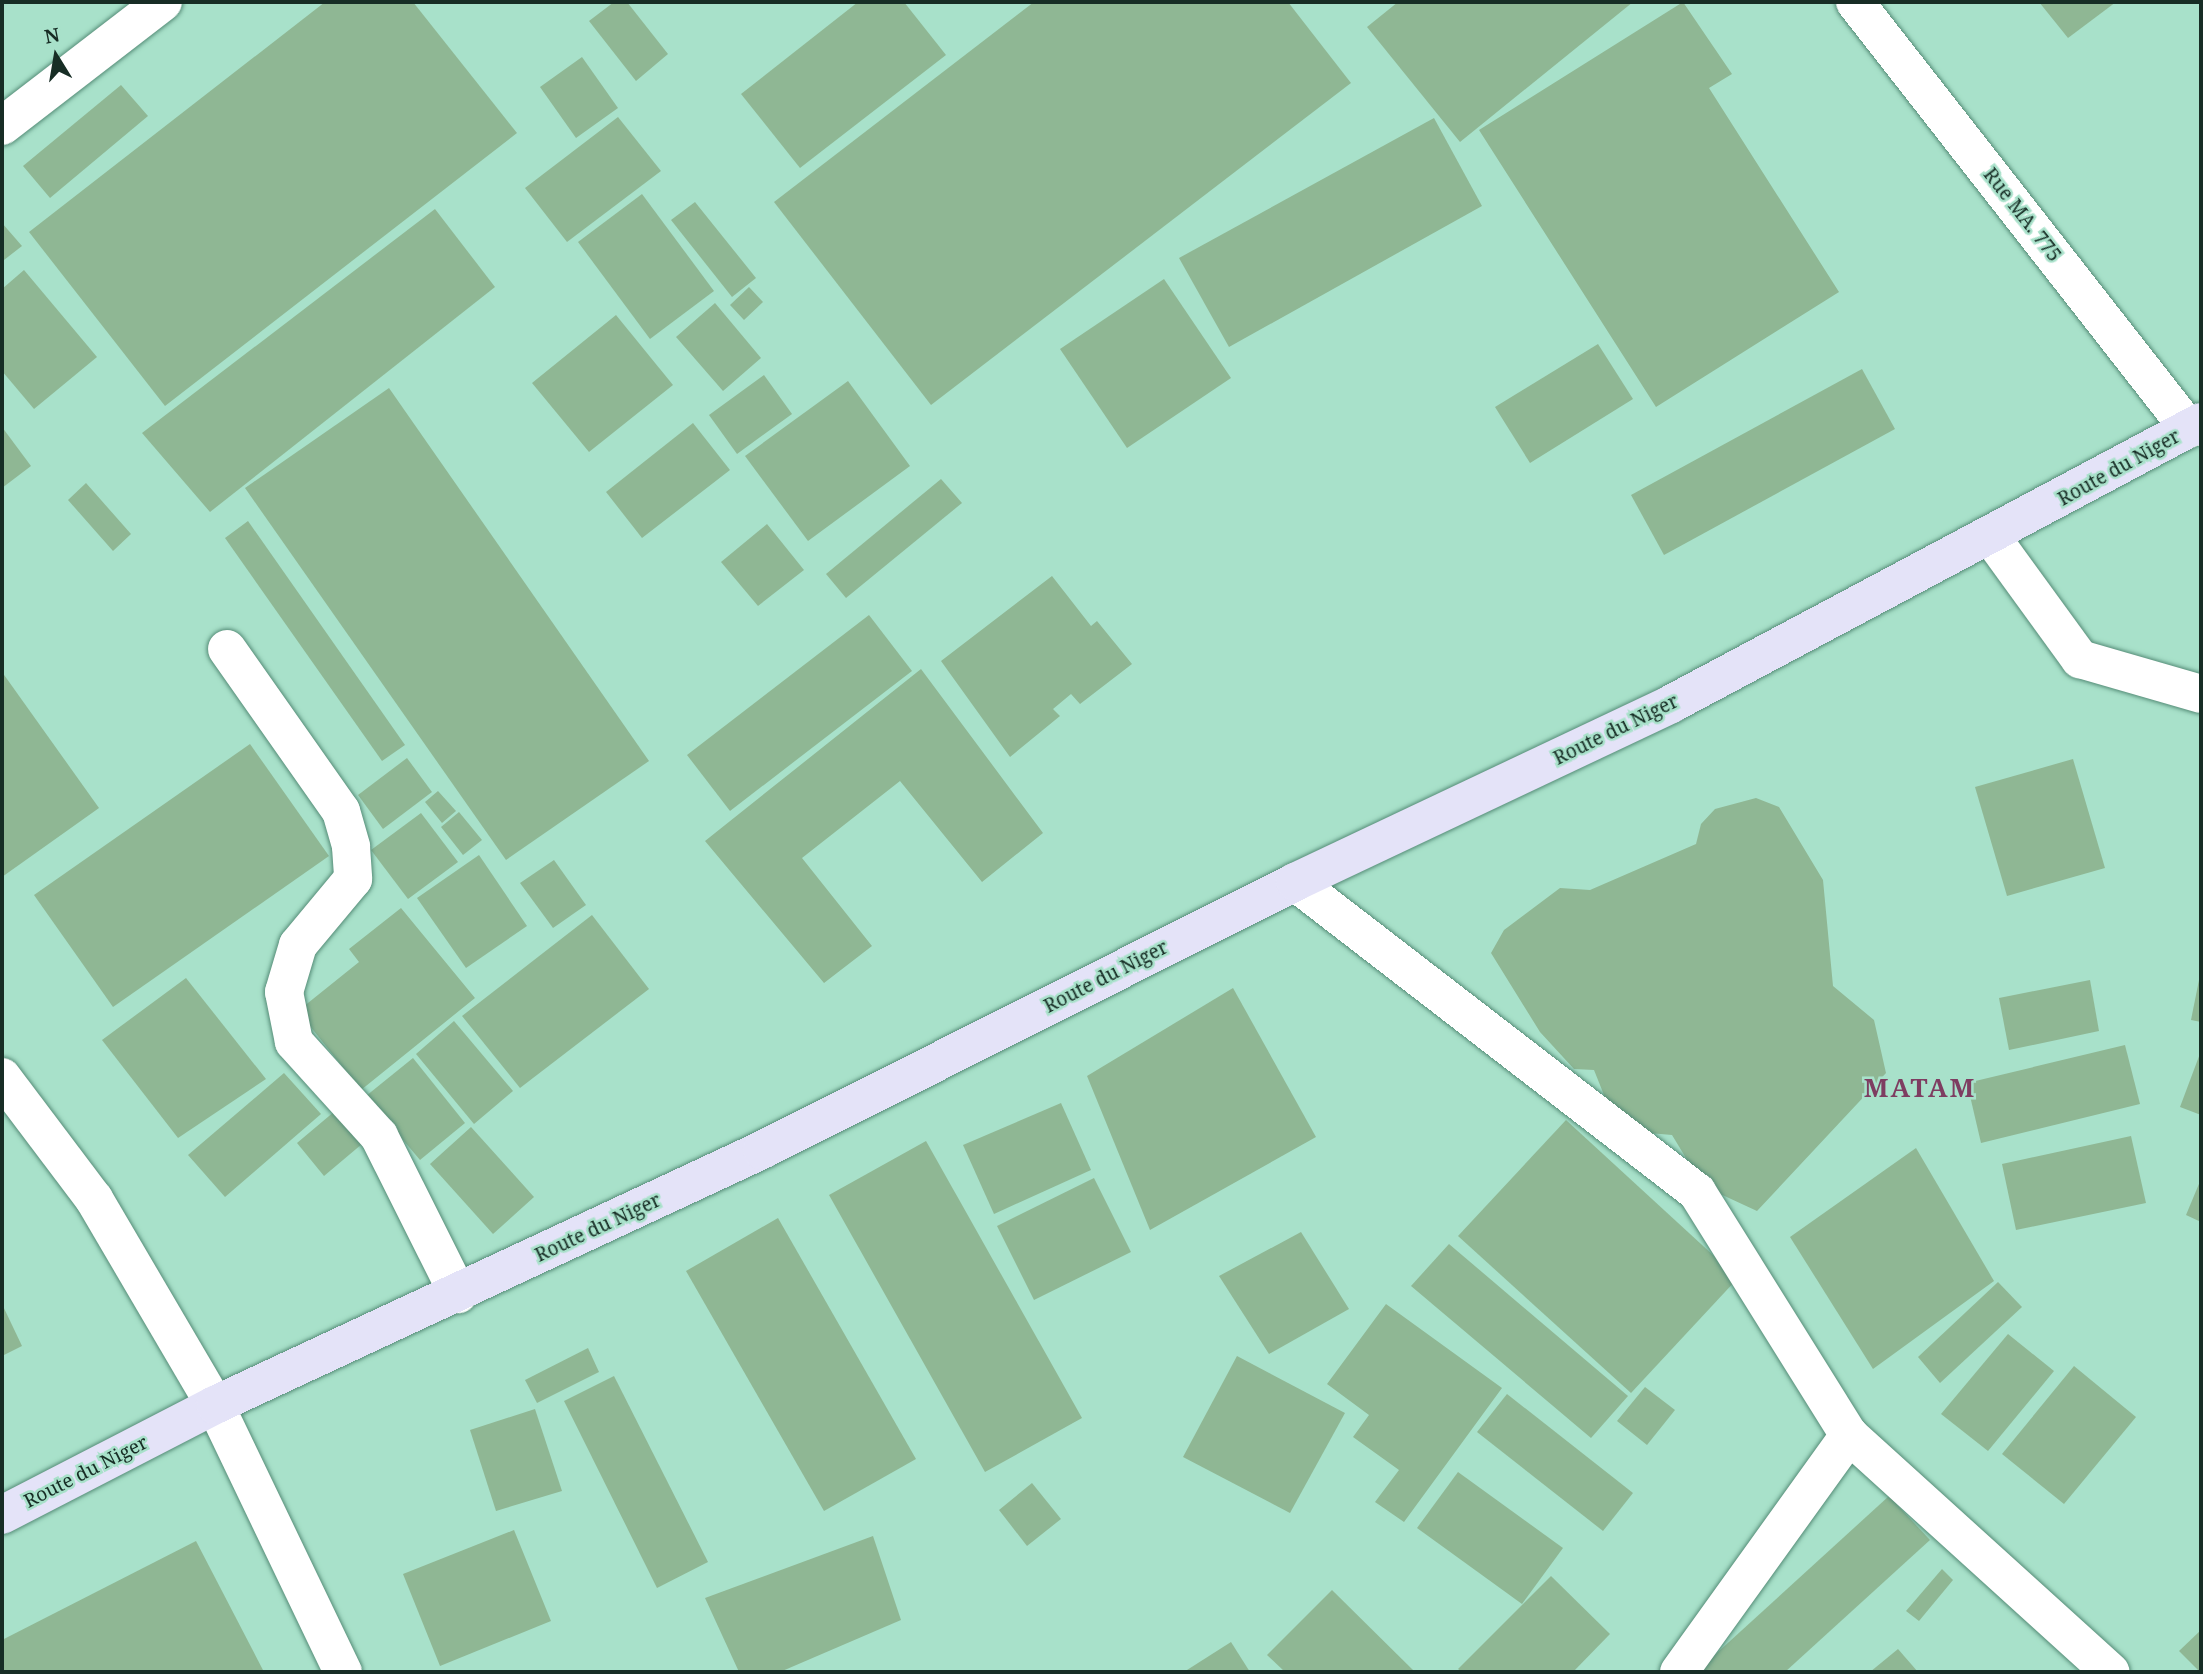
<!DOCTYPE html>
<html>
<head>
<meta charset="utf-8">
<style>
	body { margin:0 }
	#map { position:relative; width:2203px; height:1674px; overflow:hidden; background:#a8e1ca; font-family:"Noto Serif",serif }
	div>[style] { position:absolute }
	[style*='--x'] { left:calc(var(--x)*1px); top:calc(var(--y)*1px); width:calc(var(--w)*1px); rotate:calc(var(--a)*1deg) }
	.building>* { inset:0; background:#8fb794 }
	.roads { filter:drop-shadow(0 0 2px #558c77) drop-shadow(0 0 2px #558c77) }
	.street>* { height:38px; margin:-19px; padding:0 19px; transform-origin:19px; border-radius:19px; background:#fff }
	.primary>* { height:38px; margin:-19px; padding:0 19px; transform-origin:19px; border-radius:19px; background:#e4e3f8 }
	span { translate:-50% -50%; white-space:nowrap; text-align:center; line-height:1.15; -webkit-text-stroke:5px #a8e1ca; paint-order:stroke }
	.street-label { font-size:19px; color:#172d25 }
	.district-label { font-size:26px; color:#7e3d61; font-weight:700; letter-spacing:2px }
	.frame { position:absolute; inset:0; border:4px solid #172d25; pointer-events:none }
	.north { position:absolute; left:21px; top:21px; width:70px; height:70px; -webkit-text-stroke:5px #a8e1ca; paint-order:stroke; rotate:349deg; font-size:19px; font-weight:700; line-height:28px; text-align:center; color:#172d25 }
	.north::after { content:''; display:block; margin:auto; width:24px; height:32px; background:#172d25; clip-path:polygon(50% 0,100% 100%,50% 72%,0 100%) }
</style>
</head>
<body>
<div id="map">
	<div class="building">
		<div style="clip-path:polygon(325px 2px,413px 2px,517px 133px,165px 406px,29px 232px)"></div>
		<div style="clip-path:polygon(614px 2px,627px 2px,668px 54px,636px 81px,589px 21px)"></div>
		<div style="clip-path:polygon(858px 2px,904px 2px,946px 55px,800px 168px,741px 94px)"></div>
		<div style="clip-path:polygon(1034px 2px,1288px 2px,1351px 83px,931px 405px,774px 202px)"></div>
		<div style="clip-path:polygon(1398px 2px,1633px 2px,1460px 142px,1367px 27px)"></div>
		<div style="clip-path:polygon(1683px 2px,1732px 74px,1709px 88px,1839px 292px,1656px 407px,1479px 130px)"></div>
		<div style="clip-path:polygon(2039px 2px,2116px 2px,2068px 38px)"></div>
		<div style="clip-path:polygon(582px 57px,618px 108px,576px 138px,540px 87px)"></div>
		<div style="clip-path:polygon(121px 85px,148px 116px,50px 198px,23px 166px)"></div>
		<div style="clip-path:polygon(618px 117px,661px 171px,567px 242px,525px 188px)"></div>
		<div style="clip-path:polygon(1434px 118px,1482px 206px,1229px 347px,1179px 258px)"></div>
		<div style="clip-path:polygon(642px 194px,714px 291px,650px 339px,578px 242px)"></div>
		<div style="clip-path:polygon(695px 202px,756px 278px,732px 297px,671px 220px)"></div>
		<div style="clip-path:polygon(435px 209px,495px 287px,210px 512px,142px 433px)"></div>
		<div style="clip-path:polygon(2px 223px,22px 246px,4px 260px,2px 258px)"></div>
		<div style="clip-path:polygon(24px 270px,97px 357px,34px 409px,2px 371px,2px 289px)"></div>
		<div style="clip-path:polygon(1164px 279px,1231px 378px,1127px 448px,1060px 349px)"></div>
		<div style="clip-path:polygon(749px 287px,763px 302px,744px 320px,730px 305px)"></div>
		<div style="clip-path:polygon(715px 303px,761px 358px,723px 391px,676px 337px)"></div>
		<div style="clip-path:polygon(616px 315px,673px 385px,589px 452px,532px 383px)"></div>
		<div style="clip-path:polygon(1598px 344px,1633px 399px,1530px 463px,1495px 407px)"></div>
		<div style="clip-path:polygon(1862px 369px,1895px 429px,1664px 555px,1631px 495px)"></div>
		<div style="clip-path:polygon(764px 375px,792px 414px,737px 454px,709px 415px)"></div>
		<div style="clip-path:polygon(848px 381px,910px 466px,808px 541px,745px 456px)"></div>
		<div style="clip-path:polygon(389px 388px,649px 761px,506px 860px,245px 488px)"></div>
		<div style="clip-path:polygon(693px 423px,730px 470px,642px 538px,606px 492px)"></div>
		<div style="clip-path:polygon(2px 427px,31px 466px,2px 488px)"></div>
		<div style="clip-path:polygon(941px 479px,962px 503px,846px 598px,826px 574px)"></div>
		<div style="clip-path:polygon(86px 483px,131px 534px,113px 551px,68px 500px)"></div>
		<div style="clip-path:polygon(248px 521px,405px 745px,382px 761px,225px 538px)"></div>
		<div style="clip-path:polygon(767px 524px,804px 570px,758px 606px,721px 562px)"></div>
		<div style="clip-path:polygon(1052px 576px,1091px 626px,1097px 621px,1132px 664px,1080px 704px,1071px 694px,1053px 709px,1060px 716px,1010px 757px,941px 661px)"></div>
		<div style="clip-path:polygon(869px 615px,912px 671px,730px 811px,687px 755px)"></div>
		<div style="clip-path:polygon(921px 669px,1043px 833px,982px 882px,900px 781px,802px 858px,872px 946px,824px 983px,705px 841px)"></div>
		<div style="clip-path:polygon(2px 672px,99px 808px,2px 877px)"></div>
		<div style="clip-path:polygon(250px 744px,329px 856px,113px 1007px,34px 895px)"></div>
		<div style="clip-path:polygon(407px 758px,432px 792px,383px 829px,358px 795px)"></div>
		<div style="clip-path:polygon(2073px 759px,2105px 868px,2007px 896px,1975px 787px)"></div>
		<div style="clip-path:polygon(438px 791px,456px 811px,442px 823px,425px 802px)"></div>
		<div style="clip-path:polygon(1756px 798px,1779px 807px,1823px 880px,1833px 986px,1874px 1020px,1886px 1073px,1757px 1211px,1703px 1186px,1672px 1135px,1649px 1133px,1610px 1110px,1594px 1070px,1574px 1069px,1540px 1032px,1491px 953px,1504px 930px,1560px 888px,1590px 890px,1696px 844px,1701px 824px,1715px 809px)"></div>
		<div style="clip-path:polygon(459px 812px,482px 840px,463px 855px,441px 827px)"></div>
		<div style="clip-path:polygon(421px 813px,458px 862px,408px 899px,371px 850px)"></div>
		<div style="clip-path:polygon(479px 855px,527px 926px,466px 968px,417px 898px)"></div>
		<div style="clip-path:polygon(554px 860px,586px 905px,553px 928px,520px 883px)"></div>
		<div style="clip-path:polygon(401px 908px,475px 998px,361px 1090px,298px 1011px,359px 962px,349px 949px)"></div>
		<div style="clip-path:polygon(592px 915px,649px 989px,520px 1088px,462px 1016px)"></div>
		<div style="clip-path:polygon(2201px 970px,2201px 1022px,2191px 1020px)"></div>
		<div style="clip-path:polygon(186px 978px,266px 1079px,178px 1138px,102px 1040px)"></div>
		<div style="clip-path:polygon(2090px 980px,2099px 1031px,2009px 1050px,1999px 998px)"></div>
		<div style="clip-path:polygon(1233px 988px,1316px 1137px,1150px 1230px,1087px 1076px)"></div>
		<div style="clip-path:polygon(454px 1021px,513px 1091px,474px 1124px,416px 1054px)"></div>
		<div style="clip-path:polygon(2125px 1045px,2140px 1104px,1981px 1143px,1967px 1083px)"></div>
		<div style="clip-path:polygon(2201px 1051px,2201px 1115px,2180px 1107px)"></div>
		<div style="clip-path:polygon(413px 1058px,465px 1123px,420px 1160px,366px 1096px)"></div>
		<div style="clip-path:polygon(284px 1073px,321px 1114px,225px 1197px,188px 1155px)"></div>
		<div style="clip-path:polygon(1061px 1103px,1091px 1170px,994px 1214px,963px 1145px)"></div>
		<div style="clip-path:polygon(335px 1111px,362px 1144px,324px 1176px,297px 1143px)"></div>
		<div style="clip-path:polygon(1566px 1120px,1738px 1278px,1631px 1393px,1458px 1236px)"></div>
		<div style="clip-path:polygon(471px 1127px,534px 1197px,493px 1234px,430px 1164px)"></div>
		<div style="clip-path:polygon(2131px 1136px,2146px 1203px,2016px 1230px,2002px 1164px)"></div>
		<div style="clip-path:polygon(926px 1141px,1082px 1418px,985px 1472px,829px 1195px)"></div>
		<div style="clip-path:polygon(1916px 1148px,1994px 1281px,1873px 1369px,1790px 1237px)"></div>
		<div style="clip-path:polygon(1094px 1178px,1131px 1252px,1034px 1300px,997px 1226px)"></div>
		<div style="clip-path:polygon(2201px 1179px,2201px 1222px,2186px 1215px)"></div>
		<div style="clip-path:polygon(778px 1218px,916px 1459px,824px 1511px,686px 1271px)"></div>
		<div style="clip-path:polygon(1301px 1232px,1349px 1309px,1269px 1354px,1219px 1276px)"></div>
		<div style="clip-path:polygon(1449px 1244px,1628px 1396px,1591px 1438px,1411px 1286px)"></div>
		<div style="clip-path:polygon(1998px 1282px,2022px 1307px,1940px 1383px,1918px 1357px)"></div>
		<div style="clip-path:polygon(2px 1304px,22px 1346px,2px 1356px)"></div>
		<div style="clip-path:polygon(1386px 1304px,1502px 1388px,1404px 1522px,1375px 1502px,1399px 1470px,1353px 1437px,1369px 1415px,1327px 1384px)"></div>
		<div style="clip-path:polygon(2008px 1334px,2054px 1371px,1988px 1451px,1941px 1414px)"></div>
		<div style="clip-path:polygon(588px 1348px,599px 1372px,537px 1403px,525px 1380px)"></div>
		<div style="clip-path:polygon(1237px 1356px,1345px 1413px,1290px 1513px,1183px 1457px)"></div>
		<div style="clip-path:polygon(2074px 1366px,2136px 1417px,2064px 1504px,2002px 1454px)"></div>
		<div style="clip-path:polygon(614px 1376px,708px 1562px,657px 1588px,564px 1401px)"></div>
		<div style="clip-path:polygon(1645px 1387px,1675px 1410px,1647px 1445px,1617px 1421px)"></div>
		<div style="clip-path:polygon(1507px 1394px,1633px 1493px,1603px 1531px,1477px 1432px)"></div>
		<div style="clip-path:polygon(535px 1409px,562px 1491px,496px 1511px,470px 1430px)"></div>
		<div style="clip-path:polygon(1458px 1472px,1563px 1548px,1522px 1604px,1417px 1528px)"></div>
		<div style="clip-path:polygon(1032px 1483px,1061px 1519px,1027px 1546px,999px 1510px)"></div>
		<div style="clip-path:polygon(1889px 1496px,1930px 1540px,1785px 1672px,1696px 1672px)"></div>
		<div style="clip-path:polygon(514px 1530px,551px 1621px,440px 1666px,403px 1574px)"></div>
		<div style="clip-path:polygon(873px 1536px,901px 1620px,780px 1672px,739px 1672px,705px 1598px)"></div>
		<div style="clip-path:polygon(196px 1541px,264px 1672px,2px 1672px,2px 1640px)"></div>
		<div style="clip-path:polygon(1942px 1569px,1953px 1580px,1919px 1621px,1906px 1611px)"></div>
		<div style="clip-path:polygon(1551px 1576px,1610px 1634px,1573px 1672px,1462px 1672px,1458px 1669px)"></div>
		<div style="clip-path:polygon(1332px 1590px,1415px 1672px,1285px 1672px,1267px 1655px)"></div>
		<div style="clip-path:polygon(2201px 1630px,2201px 1672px,2200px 1672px,2179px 1651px)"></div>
		<div style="clip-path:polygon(1231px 1642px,1250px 1672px,1188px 1672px,1187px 1670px)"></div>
		<div style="clip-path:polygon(1898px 1649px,1918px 1672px,1870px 1672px)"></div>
	</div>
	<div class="roads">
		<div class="street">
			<div style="--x:1855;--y:2;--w:542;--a:51.97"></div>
			<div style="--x:2;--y:126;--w:203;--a:-37.6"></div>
			<div style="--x:1992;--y:538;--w:150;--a:54"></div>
			<div style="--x:2080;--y:659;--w:126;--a:16.1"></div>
			<div style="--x:227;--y:649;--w:198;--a:54.9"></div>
			<div style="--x:341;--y:811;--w:37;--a:74"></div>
			<div style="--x:351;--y:847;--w:32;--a:86"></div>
			<div style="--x:353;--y:879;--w:86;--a:129.8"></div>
			<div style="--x:298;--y:945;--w:49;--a:106.6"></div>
			<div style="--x:284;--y:992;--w:51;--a:78.7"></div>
			<div style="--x:294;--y:1042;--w:127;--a:47.9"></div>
			<div style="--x:379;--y:1136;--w:177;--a:63.4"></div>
			<div style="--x:1295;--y:882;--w:508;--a:37.64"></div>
			<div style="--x:1697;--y:1192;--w:287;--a:58"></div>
			<div style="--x:1849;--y:1435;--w:353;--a:42.2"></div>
			<div style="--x:2;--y:1077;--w:153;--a:53"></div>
			<div style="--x:94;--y:1199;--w:239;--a:59.6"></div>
			<div style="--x:215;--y:1405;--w:296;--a:64.4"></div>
			<div style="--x:1679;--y:1672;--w:292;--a:-54.3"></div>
		</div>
		<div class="primary">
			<div style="--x:2;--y:1515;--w:240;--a:-27.3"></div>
			<div style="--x:215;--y:1405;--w:604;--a:-24.99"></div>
			<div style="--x:762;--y:1150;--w:597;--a:-26.69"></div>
			<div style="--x:1295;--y:882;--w:416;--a:-25.3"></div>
			<div style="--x:1671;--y:704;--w:600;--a:-28.02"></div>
		</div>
	</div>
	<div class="street-label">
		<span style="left:2022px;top:215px;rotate:52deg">Rue MA. 775</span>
		<span style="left:2119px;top:468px;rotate:-29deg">Route du Niger</span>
		<span style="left:1616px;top:730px;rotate:-26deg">Route du Niger</span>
		<span style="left:1106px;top:977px;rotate:-27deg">Route du Niger</span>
		<span style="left:598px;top:1228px;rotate:-25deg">Route du Niger</span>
		<span style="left:86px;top:1472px;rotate:-27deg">Route du Niger</span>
	</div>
	<div class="district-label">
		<span style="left:1920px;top:1088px">MATAM</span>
	</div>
	<div class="frame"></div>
	<div class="north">N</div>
</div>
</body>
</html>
